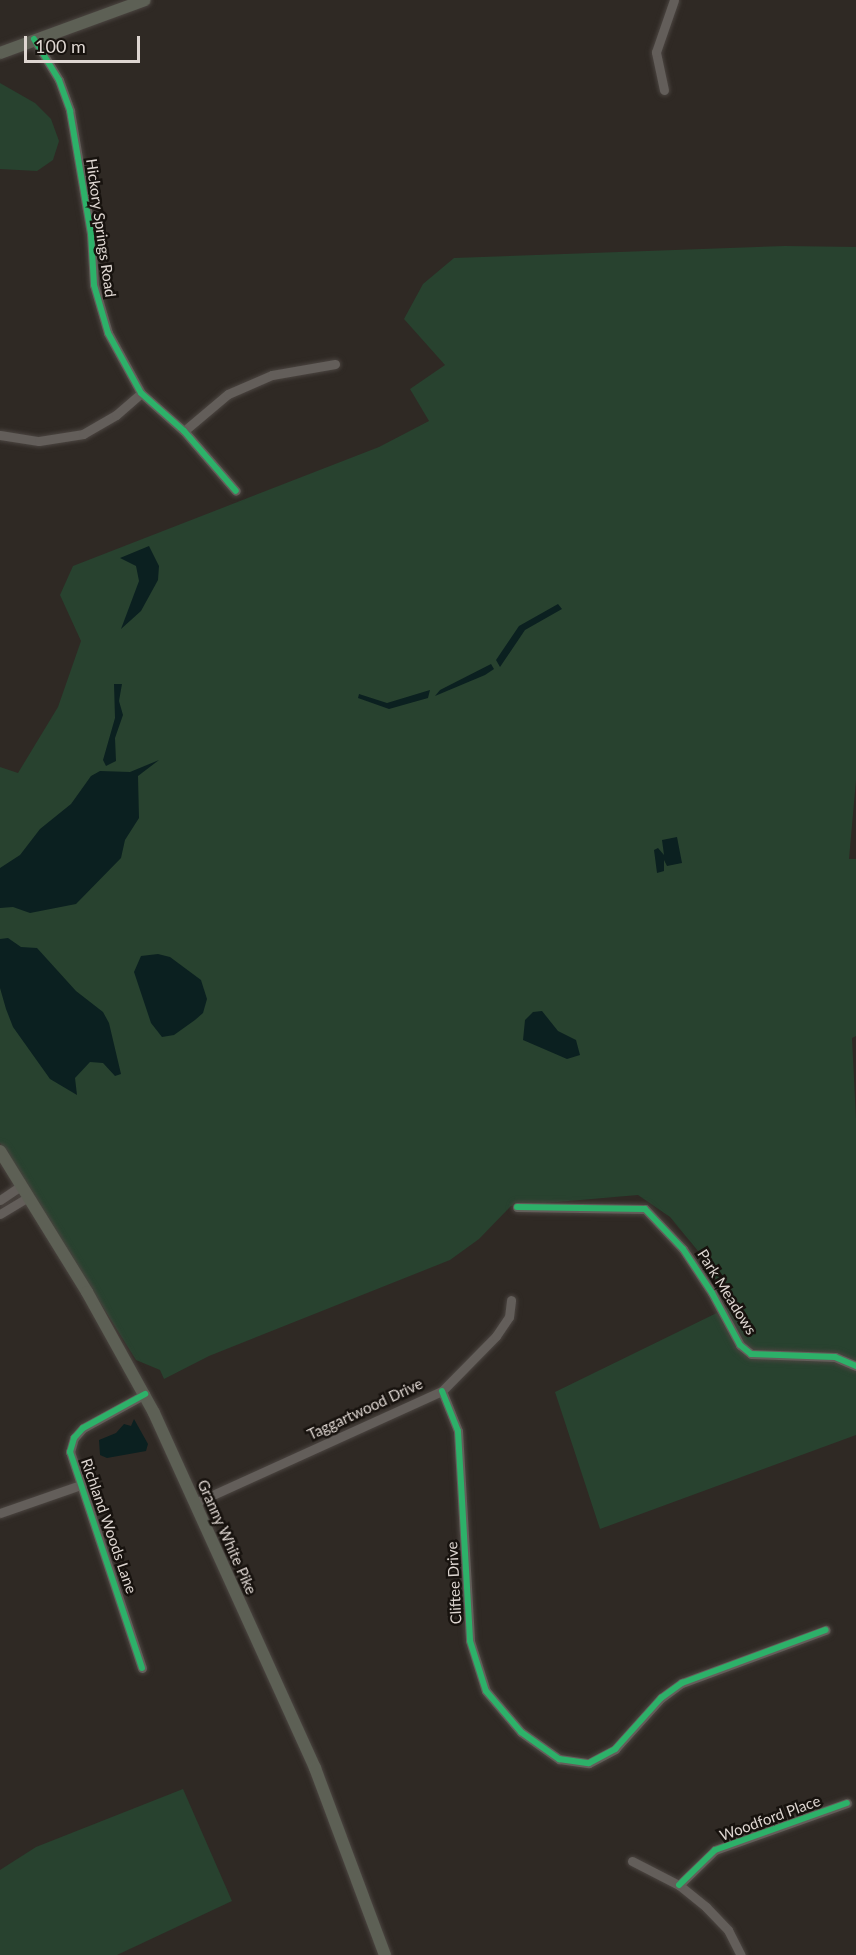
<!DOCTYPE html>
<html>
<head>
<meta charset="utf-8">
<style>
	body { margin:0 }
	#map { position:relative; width:856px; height:1955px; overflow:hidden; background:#2f2924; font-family:Lato,sans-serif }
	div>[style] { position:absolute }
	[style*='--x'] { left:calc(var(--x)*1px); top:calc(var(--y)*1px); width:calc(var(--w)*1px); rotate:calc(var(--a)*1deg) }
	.green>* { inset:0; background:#28422f }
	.water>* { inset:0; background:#0b2020 }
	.roads { filter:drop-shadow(0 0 2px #4b4541) drop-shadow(0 0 2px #4b4541) }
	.minor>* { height:9px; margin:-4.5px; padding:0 4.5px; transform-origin:4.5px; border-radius:4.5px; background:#635e5a }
	.major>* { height:12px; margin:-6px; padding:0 6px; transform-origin:6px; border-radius:6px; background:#5d6055 }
	.cycleway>* { height:6px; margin:-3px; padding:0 3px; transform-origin:3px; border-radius:3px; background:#2db169 }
	span { translate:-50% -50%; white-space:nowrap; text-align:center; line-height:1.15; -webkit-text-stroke:5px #17120e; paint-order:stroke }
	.street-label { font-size:15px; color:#ded6d1 }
	.scale { position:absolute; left:24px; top:36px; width:116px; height:27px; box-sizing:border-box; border:3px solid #ded6d1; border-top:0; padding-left:8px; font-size:18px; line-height:21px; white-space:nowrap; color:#ded6d1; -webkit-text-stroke:4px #17120e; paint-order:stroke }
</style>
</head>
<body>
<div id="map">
	<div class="green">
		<div style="clip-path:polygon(0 83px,35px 103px,51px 119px,59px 141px,53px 160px,37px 171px,0 169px)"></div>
		<div style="clip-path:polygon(785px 246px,856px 247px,856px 780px,849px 859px,856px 859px,856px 1036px,852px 1038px,856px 1119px,856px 1435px,600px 1529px,555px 1392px,731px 1306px,703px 1257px,670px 1217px,638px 1195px,511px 1206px,479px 1239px,450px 1260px,209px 1356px,164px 1379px,160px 1370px,136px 1360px,0 1143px,0 767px,18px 773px,58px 707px,81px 641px,60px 595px,73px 566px,379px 447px,429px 421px,410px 389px,445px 365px,404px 319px,423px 284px,454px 258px)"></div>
		<div style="clip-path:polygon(183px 1789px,232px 1901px,117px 1955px,0 1955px,0 1870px,36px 1847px)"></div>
	</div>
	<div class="water">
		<div style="clip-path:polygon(149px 546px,159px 566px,158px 580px,141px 611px,121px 629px,139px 581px,136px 566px,120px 558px)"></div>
		<div style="clip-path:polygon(558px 604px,562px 609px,525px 630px,500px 667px,496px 660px,519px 626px)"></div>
		<div style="clip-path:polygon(491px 664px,494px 669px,485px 675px,435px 696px,440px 690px)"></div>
		<div style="clip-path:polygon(114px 684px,122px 684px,119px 701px,123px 715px,115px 738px,116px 761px,106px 766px,103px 760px,115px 718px)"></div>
		<div style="clip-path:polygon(430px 690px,428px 698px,389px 709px,358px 698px,359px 694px,387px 703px)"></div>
		<div style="clip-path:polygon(159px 760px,138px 776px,139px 818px,125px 840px,121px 858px,76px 904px,30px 913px,13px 907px,0 908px,0 868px,20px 855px,40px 829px,71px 804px,91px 776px,100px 771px,130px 772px)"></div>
		<div style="clip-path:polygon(677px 837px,682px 863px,667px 866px,664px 860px,664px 871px,657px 873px,654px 850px,658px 848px,664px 855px,662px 840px)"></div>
		<div style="clip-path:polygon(8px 938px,21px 947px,37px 948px,76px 991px,103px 1012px,109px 1023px,121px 1074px,115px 1076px,103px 1063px,90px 1062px,75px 1078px,77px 1095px,50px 1079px,13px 1027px,6px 1009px,0 988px,0 939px)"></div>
		<div style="clip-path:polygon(158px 954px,170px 957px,201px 980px,207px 999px,203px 1013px,195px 1020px,174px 1035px,162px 1037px,151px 1023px,134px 972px,141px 956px)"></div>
		<div style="clip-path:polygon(542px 1011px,558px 1031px,576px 1040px,580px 1055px,567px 1059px,523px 1040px,525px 1020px,533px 1012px)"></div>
		<div style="clip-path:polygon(134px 1419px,148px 1444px,146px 1451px,107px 1458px,100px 1455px,99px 1440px,116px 1433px,124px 1424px,131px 1426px)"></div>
	</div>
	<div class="roads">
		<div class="minor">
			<div style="--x:34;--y:39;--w:48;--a:58.6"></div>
			<div style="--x:59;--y:80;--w:33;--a:70"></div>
			<div style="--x:70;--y:111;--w:125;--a:80.3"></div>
			<div style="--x:91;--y:234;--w:51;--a:86.6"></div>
			<div style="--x:94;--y:285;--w:50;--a:73.7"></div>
			<div style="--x:108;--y:333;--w:68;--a:61.2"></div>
			<div style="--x:141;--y:393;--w:57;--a:41.5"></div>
			<div style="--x:184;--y:431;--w:79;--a:49.1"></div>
			<div style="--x:664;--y:90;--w:39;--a:-102"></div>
			<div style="--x:656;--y:52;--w:55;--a:-70.9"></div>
			<div style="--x:184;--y:431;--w:57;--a:-40.1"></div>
			<div style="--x:228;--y:394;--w:48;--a:-23.4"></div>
			<div style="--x:272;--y:375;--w:64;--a:-9.9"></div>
			<div style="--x:0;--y:435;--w:39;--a:9"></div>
			<div style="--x:39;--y:441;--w:45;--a:-9"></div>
			<div style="--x:83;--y:434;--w:38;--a:-30"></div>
			<div style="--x:116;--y:415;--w:33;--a:-41"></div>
			<div style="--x:0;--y:1200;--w:25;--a:-34"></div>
			<div style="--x:517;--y:1207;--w:128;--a:0.9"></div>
			<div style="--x:645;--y:1209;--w:55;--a:46.5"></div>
			<div style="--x:683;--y:1249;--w:53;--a:56.6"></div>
			<div style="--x:712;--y:1293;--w:59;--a:61.7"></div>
			<div style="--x:740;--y:1345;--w:14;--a:39"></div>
			<div style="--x:751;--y:1354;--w:84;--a:2"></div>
			<div style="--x:835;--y:1357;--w:23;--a:23"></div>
			<div style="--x:0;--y:1214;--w:33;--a:-31"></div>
			<div style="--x:442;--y:1391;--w:43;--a:68.2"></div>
			<div style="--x:458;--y:1431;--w:210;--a:86.7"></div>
			<div style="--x:470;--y:1641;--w:52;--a:72.3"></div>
			<div style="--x:486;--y:1691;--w:54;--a:49.5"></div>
			<div style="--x:521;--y:1732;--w:47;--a:35.4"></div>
			<div style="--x:559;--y:1759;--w:30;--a:8"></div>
			<div style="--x:589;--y:1763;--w:30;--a:-28"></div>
			<div style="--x:615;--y:1749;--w:69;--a:-48"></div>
			<div style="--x:661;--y:1698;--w:26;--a:-36"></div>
			<div style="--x:682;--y:1683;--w:153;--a:-20.3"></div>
			<div style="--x:195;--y:1503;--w:271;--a:-24.4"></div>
			<div style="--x:442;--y:1391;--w:77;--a:-45.5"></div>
			<div style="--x:496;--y:1336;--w:23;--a:-56"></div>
			<div style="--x:509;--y:1317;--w:17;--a:-83"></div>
			<div style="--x:0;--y:1513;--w:83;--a:-19.1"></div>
			<div style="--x:142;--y:1668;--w:228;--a:-108.4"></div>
			<div style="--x:70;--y:1452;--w:15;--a:-74"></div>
			<div style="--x:74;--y:1438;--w:13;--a:-48"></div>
			<div style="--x:83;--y:1428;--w:71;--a:-28.7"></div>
			<div style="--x:632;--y:1861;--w:53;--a:27.1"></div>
			<div style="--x:679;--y:1885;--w:35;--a:39"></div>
			<div style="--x:706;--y:1907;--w:32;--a:46"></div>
			<div style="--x:728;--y:1930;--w:28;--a:63"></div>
			<div style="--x:679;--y:1885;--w:50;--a:-44.2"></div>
			<div style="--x:715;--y:1850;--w:140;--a:-19.6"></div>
		</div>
		<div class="major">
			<div style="--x:0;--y:53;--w:154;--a:-20.1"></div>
			<div style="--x:0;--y:1151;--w:166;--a:58.3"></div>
			<div style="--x:87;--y:1292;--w:138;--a:61"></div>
			<div style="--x:154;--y:1413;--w:390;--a:65.6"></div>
			<div style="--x:315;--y:1768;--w:200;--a:69.5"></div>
		</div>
	</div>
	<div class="cycleway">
		<div style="--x:34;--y:39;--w:48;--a:58.6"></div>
		<div style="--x:59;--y:80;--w:33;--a:70"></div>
		<div style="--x:70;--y:111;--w:125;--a:80.3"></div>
		<div style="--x:91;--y:234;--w:51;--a:86.6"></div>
		<div style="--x:94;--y:285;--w:50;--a:73.7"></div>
		<div style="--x:108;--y:333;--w:68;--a:61.2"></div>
		<div style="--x:141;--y:393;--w:57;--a:41.5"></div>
		<div style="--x:184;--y:431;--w:79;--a:49.1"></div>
		<div style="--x:517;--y:1207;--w:128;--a:0.9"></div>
		<div style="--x:645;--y:1209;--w:55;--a:46.5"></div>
		<div style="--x:683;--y:1249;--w:53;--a:56.6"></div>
		<div style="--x:712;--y:1293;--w:59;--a:61.7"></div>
		<div style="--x:740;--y:1345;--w:14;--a:39"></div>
		<div style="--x:751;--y:1354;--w:84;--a:2"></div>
		<div style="--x:835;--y:1357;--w:23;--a:23"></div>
		<div style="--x:442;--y:1391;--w:43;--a:68.2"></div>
		<div style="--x:458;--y:1431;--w:210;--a:86.7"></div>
		<div style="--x:470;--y:1641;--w:52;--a:72.3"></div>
		<div style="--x:486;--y:1691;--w:54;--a:49.5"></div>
		<div style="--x:521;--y:1732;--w:47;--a:35.4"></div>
		<div style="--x:559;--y:1759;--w:30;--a:8"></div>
		<div style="--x:589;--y:1763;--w:30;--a:-28"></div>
		<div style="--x:615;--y:1749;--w:69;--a:-48"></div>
		<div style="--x:661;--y:1698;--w:26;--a:-36"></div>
		<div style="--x:682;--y:1683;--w:153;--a:-20.3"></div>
		<div style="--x:142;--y:1668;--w:228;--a:-108.4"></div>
		<div style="--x:70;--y:1452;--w:15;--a:-74"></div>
		<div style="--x:74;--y:1438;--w:13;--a:-48"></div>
		<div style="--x:83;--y:1428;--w:71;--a:-28.7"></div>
		<div style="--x:679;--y:1885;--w:50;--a:-44.2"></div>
		<div style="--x:715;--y:1850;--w:140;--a:-19.6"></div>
	</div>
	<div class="street-label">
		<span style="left:101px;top:228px;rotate:82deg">Hickory Springs Road</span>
		<span style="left:727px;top:1292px;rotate:58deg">Park Meadows</span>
		<span style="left:365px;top:1409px;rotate:-25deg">Taggartwood Drive</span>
		<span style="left:109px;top:1526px;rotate:71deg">Richland Woods Lane</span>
		<span style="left:227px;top:1537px;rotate:66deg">Granny White Pike</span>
		<span style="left:454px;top:1583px;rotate:-93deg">Cliftee Drive</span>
		<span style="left:770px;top:1818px;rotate:-20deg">Woodford Place</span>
	</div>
	<div class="scale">100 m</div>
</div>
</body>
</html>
